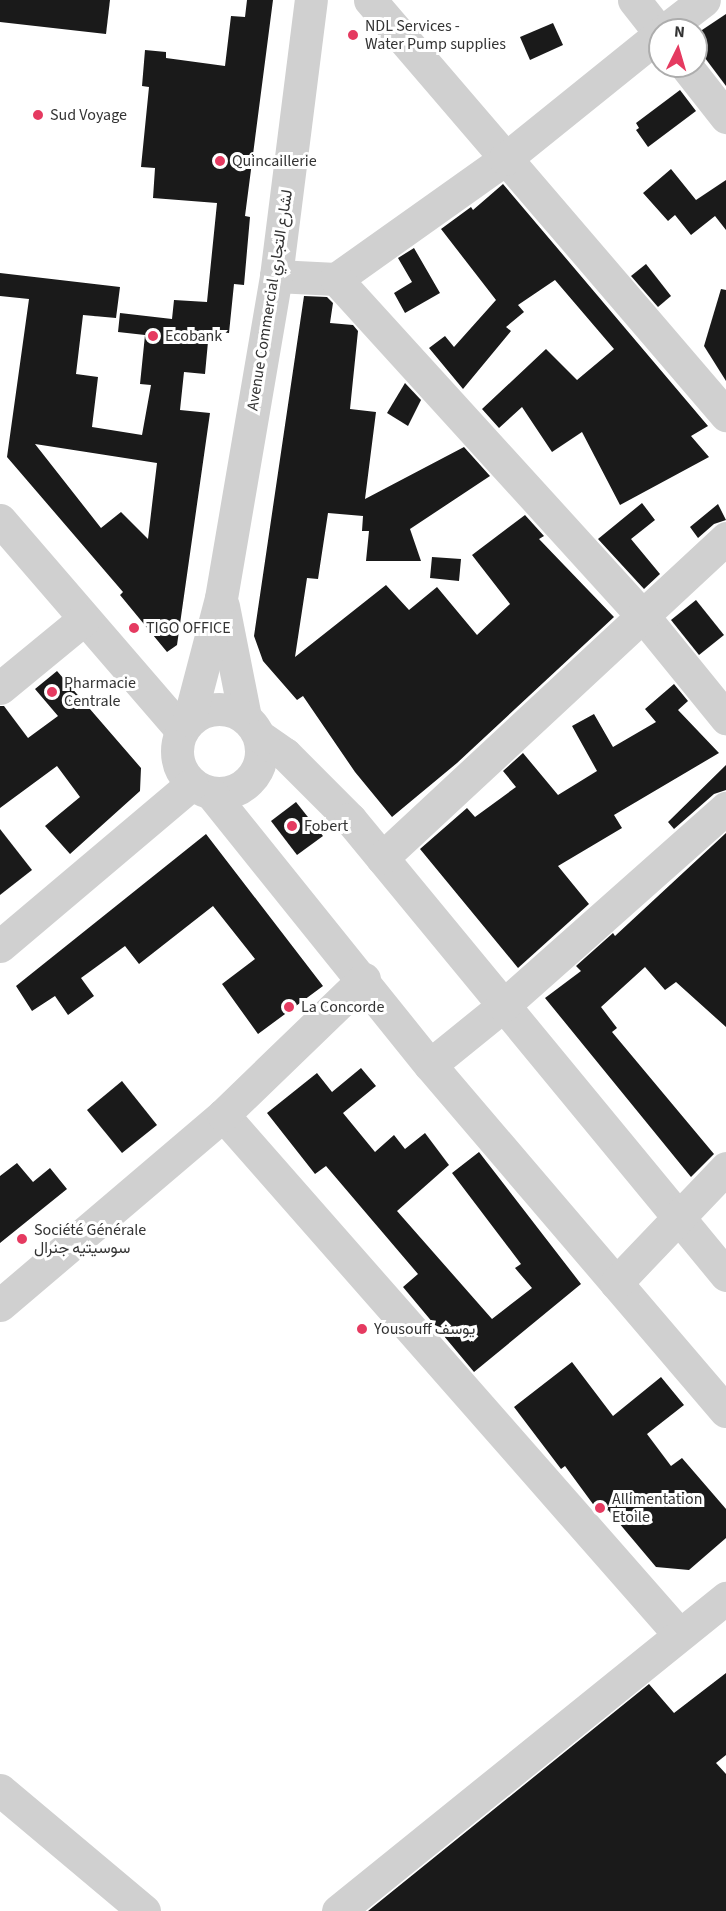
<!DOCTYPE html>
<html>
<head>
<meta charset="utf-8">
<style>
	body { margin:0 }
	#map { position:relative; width:726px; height:1911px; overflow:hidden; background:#fff; font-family:"Source Sans 3",Vazirmatn,sans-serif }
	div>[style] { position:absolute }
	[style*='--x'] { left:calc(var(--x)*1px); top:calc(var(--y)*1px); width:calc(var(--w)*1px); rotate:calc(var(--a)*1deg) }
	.building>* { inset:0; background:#1a1a1a }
	.minor>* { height:33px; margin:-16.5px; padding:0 16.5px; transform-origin:16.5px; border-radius:16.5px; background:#d0d0d0 }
	.minor>.ring { margin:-16.5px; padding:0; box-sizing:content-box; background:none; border:33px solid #d0d0d0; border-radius:50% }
	.dots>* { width:16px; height:16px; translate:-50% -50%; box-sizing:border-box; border:3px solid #fff; border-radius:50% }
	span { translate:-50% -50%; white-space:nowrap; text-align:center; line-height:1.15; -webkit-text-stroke:6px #fff; paint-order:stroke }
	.poi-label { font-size:16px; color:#333 }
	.left { translate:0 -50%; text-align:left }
	.street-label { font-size:16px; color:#333 }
	.north { position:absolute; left:648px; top:18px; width:60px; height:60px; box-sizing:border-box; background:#fff; border:2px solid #adadad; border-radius:50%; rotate:5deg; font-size:16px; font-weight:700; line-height:24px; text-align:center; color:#333 }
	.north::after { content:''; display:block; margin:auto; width:21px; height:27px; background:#e53a60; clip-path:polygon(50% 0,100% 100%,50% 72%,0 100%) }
</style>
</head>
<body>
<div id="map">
	<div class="building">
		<div style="clip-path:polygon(0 0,110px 0,106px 34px,0 22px)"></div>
		<div style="clip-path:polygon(evenodd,247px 0,273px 0,245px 216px,250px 217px,244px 285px,234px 284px,229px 333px,209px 331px,205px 374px,184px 372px,180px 410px,210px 413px,177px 645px,167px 652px,120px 595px,123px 592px,7px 457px,29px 299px,0 296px,0 273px,120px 287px,116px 318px,83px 315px,76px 374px,98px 377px,92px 427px,142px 435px,151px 385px,140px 384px,145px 335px,118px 332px,120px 313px,172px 319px,174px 300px,207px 302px,217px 203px,153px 198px,155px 168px,141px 167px,149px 87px,142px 86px,145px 50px,166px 52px,166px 58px,225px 66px,231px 16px,245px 17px,247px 0,35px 444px,157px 463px,148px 539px,121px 512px,101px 528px,35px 444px)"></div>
		<div style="clip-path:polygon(726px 14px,726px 86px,696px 46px,696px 34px)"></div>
		<div style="clip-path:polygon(553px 23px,563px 45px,530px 60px,520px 37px)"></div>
		<div style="clip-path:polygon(680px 90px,696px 111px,648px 147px,636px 130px,639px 128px,636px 123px)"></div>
		<div style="clip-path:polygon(671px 169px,696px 200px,726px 180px,726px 230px,715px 216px,691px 235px,675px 215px,668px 221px,643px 193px)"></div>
		<div style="clip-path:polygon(503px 184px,708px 426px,691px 436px,709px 457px,620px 505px,582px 432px,552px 452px,522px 407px,499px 428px,482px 409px,546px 349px,577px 380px,614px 349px,555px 280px,518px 305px,524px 312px,506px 327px,511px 331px,463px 389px,429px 348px,445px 336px,454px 347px,496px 300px,441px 229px,471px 207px,473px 210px)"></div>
		<div style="clip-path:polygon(414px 248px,440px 293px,405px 313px,394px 293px,412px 282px,398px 258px)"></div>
		<div style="clip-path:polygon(646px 264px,671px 296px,658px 307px,631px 276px)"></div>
		<div style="clip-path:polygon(721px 289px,726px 290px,726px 381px,704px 346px)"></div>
		<div style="clip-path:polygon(304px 296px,327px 297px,333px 303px,330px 323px,353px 325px,358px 331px,350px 409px,376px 412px,365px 499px,464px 447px,490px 476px,410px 529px,421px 561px,366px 561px,369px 531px,362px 531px,363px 516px,328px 513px,318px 579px,307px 578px,295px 657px,386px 585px,409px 610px,437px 587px,477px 635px,510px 604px,472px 555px,525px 515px,544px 536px,539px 539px,614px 617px,457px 763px,392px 817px,355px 772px,303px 696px,297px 700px,263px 661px,254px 636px)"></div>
		<div style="clip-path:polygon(405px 383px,421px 400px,408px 426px,387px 413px)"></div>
		<div style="clip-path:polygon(642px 503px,655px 520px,631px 539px,660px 574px,644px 589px,598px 539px)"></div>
		<div style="clip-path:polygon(718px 504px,726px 520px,714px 524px,698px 538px,690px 527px)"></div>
		<div style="clip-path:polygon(432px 557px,461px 559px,459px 581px,430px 578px)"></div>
		<div style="clip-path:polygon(696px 600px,724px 635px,699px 655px,671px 620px)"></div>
		<div style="clip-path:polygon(57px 671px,141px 768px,140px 791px,70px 854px,45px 826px,80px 797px,57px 766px,0 808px,0 706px,4px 706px,28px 738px,58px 716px,35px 689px)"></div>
		<div style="clip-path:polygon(674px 684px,688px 701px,678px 710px,719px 753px,614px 815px,622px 828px,558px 866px,589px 904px,518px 968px,420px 849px,467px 808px,475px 817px,516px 787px,503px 771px,523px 753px,558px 795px,597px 771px,572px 726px,594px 714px,613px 747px,656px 722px,645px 709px)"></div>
		<div style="clip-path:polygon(726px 765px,726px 790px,714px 794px,674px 829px,668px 822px)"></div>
		<div style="clip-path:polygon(296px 802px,323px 836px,297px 855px,271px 821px)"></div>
		<div style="clip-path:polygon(0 829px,32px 870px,0 895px)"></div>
		<div style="clip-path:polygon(726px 833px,726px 1027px,676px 982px,665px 990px,645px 967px,601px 1007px,617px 1028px,612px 1032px,714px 1154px,691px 1177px,545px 998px,581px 971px,576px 966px,613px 933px,615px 936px)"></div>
		<div style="clip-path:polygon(206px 834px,323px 986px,258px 1034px,222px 984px,255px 959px,213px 906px,139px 964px,125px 946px,81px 978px,94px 996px,68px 1015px,55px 996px,32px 1011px,16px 986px)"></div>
		<div style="clip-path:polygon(361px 1068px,376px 1086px,343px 1113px,375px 1152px,394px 1135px,405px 1149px,425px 1133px,449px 1165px,397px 1211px,492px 1319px,532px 1288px,515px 1268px,521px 1264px,452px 1173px,479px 1152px,581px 1284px,474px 1372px,403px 1287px,418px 1274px,326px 1166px,315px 1174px,267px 1113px,317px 1073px,332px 1092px)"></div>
		<div style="clip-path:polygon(122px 1081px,157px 1125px,122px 1153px,87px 1110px)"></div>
		<div style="clip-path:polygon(17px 1163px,33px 1182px,50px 1168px,67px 1189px,0 1243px,0 1176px)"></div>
		<div style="clip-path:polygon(572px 1362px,613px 1416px,661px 1377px,684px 1405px,647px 1434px,671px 1466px,682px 1458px,726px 1509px,726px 1538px,689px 1570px,656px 1567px,608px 1510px,601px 1515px,565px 1466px,561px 1469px,514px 1407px)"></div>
		<div style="clip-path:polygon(726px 1673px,726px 1755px,716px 1763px,726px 1774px,726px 1911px,368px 1911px,649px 1684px,674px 1713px)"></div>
	</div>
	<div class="minor">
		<div style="--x:370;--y:0;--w:547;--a:49.38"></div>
		<div style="--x:634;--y:0;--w:42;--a:51.8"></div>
		<div style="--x:665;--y:30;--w:49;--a:-37.6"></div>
		<div style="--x:686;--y:66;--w:65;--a:51.9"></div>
		<div style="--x:276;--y:276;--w:60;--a:2.9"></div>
		<div style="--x:336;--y:279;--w:207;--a:-35.4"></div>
		<div style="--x:505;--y:159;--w:199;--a:-38.9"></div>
		<div style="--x:336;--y:279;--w:456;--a:47.7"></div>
		<div style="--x:643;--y:616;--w:132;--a:50.9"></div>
		<div style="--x:0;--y:520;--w:277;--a:49.2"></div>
		<div style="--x:223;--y:606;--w:113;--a:78.8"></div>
		<div style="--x:0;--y:688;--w:109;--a:-39.4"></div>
		<div class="ring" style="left:177px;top:709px;width:51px;height:51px"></div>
		<div style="--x:189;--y:720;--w:126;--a:-75.3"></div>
		<div style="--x:221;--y:598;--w:327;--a:-80.3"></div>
		<div style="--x:276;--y:276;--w:278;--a:-82.8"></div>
		<div style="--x:259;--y:736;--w:32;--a:35"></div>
		<div style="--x:285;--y:754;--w:92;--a:45"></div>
		<div style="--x:350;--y:819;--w:591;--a:50.49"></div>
		<div style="--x:211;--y:793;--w:349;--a:51.2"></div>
		<div style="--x:430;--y:1065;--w:455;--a:49.5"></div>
		<div style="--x:382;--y:858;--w:470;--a:-42.9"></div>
		<div style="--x:0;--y:946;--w:251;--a:-40.2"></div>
		<div style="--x:430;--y:1065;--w:95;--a:-39"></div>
		<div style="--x:504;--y:1005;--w:297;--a:-41.6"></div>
		<div style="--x:223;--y:1115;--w:691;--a:48.7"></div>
		<div style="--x:616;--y:1283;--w:159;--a:-46.3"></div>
		<div style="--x:0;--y:1305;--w:293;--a:-40.4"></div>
		<div style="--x:223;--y:1115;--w:196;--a:-44"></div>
		<div style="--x:0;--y:1790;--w:188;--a:40"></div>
		<div style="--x:338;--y:1911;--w:499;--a:-38.9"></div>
	</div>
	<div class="dots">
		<div style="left:353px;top:35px;background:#e53a60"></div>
		<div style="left:38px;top:115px;background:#e53a60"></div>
		<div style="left:220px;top:161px;background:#e53a60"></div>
		<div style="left:153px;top:336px;background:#e53a60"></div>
		<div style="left:134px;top:628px;background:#e53a60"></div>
		<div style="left:52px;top:692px;background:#e53a60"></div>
		<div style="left:292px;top:826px;background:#e53a60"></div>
		<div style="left:289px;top:1007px;background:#e53a60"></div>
		<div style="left:22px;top:1239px;background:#e53a60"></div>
		<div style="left:362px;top:1329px;background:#e53a60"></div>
		<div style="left:600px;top:1508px;background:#e53a60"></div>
	</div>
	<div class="poi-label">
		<span class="left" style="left:365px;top:35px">NDL Services -<br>Water Pump supplies</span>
		<span class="left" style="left:50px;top:115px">Sud Voyage</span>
		<span class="left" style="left:232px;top:161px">Quincaillerie</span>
		<span class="left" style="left:165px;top:336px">Ecobank</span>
		<span class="left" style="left:146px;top:628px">TIGO OFFICE</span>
		<span class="left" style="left:64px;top:692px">Pharmacie<br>Centrale</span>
		<span class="left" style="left:304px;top:826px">Fobert</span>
		<span class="left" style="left:301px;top:1007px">La Concorde</span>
		<span class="left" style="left:34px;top:1239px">Société Générale<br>سوسيتيه جنرال</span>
		<span class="left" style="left:374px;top:1329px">Yousouff يوسف</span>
		<span class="left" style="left:612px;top:1508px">Allimentation<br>Etoile</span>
	</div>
	<div class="street-label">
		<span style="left:270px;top:300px;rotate:-81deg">Avenue Commercial لشارع التجاري</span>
	</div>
	<div class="north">N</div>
</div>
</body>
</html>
